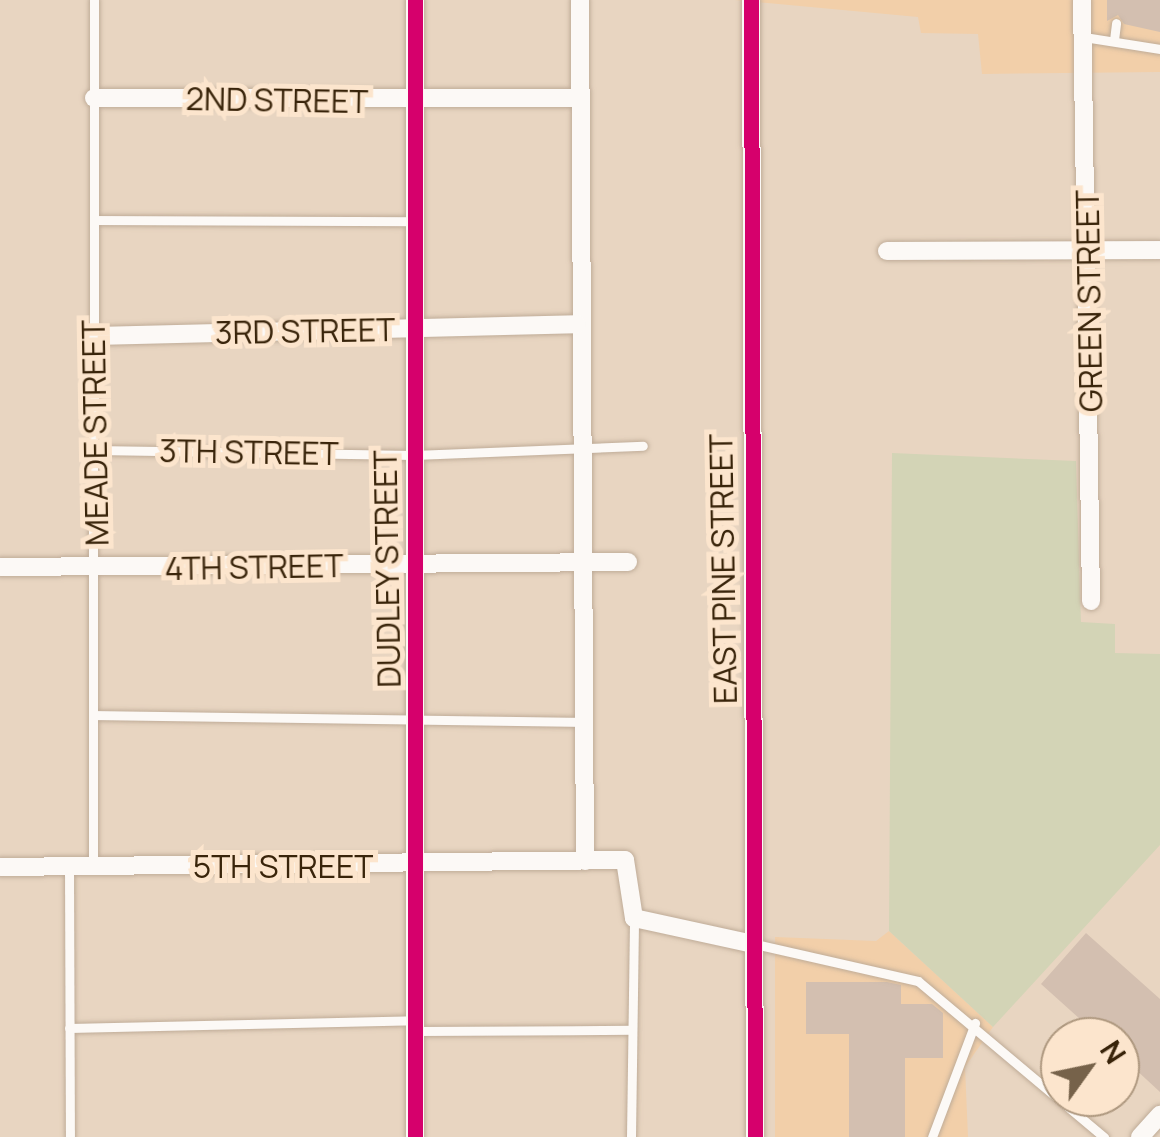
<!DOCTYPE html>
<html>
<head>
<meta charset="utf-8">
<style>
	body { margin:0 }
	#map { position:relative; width:1160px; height:1137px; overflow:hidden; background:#e8d5c1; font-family:Manrope,sans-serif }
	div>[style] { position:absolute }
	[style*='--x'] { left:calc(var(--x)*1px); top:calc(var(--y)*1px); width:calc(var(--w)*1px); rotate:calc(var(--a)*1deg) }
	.built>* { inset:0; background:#f2cfa9 }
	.green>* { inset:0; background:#d3d4b6 }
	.building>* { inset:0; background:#d3bfb0 }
	.roads { filter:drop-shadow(0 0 2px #bfac98) drop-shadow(0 0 2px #bfac98) }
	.service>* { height:9px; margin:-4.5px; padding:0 4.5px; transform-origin:4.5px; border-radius:4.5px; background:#fcf9f6 }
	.minor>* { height:18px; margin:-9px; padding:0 9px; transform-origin:9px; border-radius:9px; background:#fcf9f6 }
	.cycleway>* { height:15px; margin:-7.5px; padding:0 7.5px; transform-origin:7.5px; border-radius:7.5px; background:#d6006c }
	span { translate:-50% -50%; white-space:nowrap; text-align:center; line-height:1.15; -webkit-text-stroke:10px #fce5cd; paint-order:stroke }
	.street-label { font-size:32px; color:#39240a }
	.north { position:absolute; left:1040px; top:1017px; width:100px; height:100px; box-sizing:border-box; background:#fce5cd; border:2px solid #ae987f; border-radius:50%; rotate:57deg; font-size:28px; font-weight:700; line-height:40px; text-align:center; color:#39240a }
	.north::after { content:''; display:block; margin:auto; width:35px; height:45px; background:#76624a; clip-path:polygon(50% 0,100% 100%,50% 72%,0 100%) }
</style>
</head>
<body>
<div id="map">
	<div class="built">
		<div style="clip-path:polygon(735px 0,1160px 0,1160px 72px,982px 74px,978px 34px,921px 33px,918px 17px)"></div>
		<div style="clip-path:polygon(889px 931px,993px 1027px,965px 1067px,968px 1137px,775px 1137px,775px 937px,876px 941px)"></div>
	</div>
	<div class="green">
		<div style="clip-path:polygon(892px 453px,1076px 461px,1081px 622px,1115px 624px,1115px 653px,1160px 654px,1160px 845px,993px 1027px,889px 931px)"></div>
	</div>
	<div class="building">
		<div style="clip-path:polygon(1107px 0,1160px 0,1160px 32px,1124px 24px,1118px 15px,1107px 21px)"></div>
		<div style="clip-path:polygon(1086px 933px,1160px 999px,1160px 1092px,1120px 1055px,1120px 1037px,1100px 1037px,1041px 984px)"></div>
		<div style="clip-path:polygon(806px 982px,887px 982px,901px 985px,901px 1004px,932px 1004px,943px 1013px,943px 1058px,905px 1058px,905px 1137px,849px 1137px,849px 1034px,806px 1034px)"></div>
	</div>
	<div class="roads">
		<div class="service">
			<div style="--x:1084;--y:37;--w:77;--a:9"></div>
			<div style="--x:1114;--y:40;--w:17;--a:-83"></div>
			<div style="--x:94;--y:220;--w:320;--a:0.2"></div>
			<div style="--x:95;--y:450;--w:319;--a:0.9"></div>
			<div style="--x:414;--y:455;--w:229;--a:-2.3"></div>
			<div style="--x:95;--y:715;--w:488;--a:0.8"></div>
			<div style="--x:69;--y:866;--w:271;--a:89.8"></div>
			<div style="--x:93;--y:866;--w:866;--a:-89.93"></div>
			<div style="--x:755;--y:944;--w:167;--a:12.8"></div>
			<div style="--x:918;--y:981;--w:243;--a:40"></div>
			<div style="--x:69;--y:1028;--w:347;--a:-1.3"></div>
			<div style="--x:416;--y:1031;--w:216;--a:-0.3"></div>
			<div style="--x:631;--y:1137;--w:219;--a:-89.2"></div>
			<div style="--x:932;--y:1137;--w:122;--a:-69.3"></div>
		</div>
		<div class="minor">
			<div style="--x:580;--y:0;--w:861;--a:89.67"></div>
			<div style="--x:751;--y:0;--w:1137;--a:89.8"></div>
			<div style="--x:1082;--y:0;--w:601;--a:89.14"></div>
			<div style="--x:94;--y:98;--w:486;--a:0"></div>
			<div style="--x:887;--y:251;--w:273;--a:-0.2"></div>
			<div style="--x:94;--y:336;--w:483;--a:-1.4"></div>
			<div style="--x:0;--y:567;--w:628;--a:-0.46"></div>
			<div style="--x:0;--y:867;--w:625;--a:-0.64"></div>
			<div style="--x:625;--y:860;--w:59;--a:81.2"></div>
			<div style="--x:634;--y:918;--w:122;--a:12.3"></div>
			<div style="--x:415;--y:1137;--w:1137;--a:-90"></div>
			<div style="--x:1140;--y:1137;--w:30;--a:-48"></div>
		</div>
	</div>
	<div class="cycleway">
		<div style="--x:751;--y:0;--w:1137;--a:89.8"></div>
		<div style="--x:415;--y:1137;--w:1137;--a:-90"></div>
	</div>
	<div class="street-label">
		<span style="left:277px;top:100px;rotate:1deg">2ND STREET</span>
		<span style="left:1089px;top:301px;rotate:-91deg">GREEN STREET</span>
		<span style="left:305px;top:331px;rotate:-1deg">3RD STREET</span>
		<span style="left:95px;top:433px;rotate:-91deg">MEADE STREET</span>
		<span style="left:249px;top:452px;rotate:1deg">3TH STREET</span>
		<span style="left:254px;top:567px;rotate:-1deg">4TH STREET</span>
		<span style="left:387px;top:569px;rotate:-91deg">DUDLEY STREET</span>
		<span style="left:723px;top:569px;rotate:-91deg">EAST PINE STREET</span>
		<span style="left:283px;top:866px">5TH STREET</span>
	</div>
	<div class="north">N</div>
</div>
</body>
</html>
